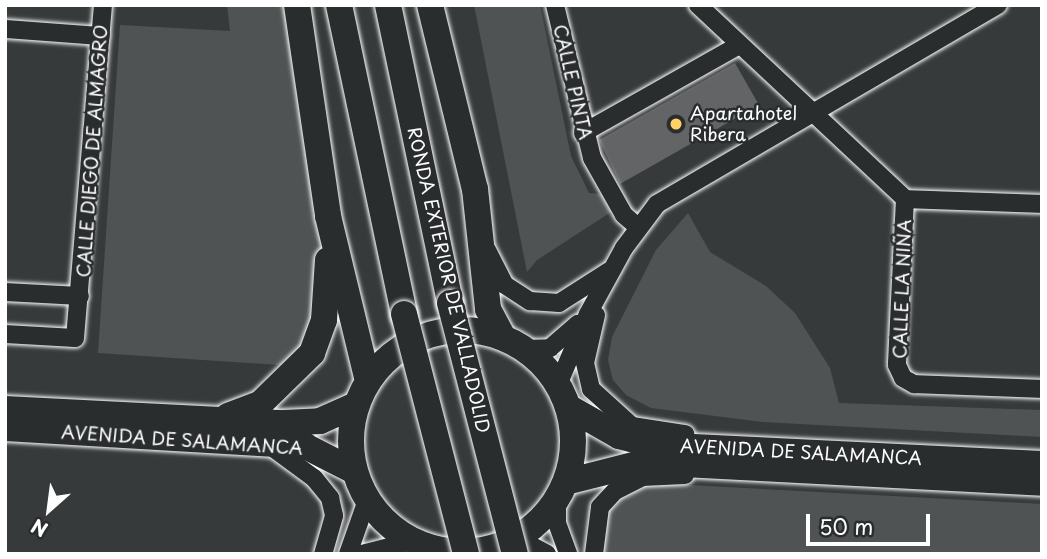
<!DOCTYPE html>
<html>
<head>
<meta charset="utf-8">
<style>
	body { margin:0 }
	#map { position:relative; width:1047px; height:559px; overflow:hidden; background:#373a3b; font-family:"Playpen Sans",sans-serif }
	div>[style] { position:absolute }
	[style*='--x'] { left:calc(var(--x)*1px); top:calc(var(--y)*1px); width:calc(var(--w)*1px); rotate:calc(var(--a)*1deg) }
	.green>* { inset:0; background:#505354 }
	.building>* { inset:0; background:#636465 }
	.roads { filter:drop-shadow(0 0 2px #fff) drop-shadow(0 0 2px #fff) }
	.minor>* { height:18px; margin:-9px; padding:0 9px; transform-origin:9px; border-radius:9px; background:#2a2d2e }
	.highway>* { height:26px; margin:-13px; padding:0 13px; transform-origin:13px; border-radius:13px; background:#2a2d2e }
	.highway>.ring { margin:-13px; padding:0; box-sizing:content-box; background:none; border:26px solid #2a2d2e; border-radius:50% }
	.bridges { filter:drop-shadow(0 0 2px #fff) drop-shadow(0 0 2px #fff) }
	.highway-bridge>* { height:26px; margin:-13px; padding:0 13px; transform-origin:13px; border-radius:13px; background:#2a2d2e }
	.dots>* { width:19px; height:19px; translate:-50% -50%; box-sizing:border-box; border:4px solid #2a2d2e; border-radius:50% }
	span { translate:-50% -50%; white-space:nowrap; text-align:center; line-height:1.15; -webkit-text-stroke:5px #2a2d2e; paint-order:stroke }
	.street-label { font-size:18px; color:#fff }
	.poi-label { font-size:18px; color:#fff }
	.left { translate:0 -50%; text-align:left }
	.frame { position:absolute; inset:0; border:7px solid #fff; pointer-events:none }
	.north { position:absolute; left:14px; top:475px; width:70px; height:70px; -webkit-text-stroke:5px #2a2d2e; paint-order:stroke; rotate:208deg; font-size:19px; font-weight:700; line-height:28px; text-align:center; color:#fff }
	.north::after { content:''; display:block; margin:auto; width:24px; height:32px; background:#fff; clip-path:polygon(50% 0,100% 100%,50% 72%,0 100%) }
	.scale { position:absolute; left:806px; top:514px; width:124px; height:32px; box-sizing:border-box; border:4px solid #fff; border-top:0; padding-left:9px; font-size:21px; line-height:24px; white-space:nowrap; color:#fff; -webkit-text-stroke:5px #2a2d2e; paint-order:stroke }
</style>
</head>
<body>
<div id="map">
	<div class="green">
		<div style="clip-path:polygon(227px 5px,293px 5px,322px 216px,323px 291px,295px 366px,98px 353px,120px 25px,230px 31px)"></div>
		<div style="clip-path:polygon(474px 5px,540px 5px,571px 156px,589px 193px,601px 194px,611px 212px,537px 260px,527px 272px)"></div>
		<div style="clip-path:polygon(688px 213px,710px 252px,766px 286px,795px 313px,830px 368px,839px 403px,1042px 410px,1042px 437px,763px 422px,651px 408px,626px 395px,613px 380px,608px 360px,612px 337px,656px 250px)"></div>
		<div style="clip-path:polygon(652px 483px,1042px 504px,1042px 554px,599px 554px,609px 506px,625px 491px)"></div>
	</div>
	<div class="building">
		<div style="clip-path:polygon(735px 63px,759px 105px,620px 184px,599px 140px)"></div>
	</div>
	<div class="roads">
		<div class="minor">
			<div style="--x:555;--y:5;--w:157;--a:76.4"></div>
			<div style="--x:592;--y:158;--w:65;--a:60.7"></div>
			<div style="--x:624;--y:215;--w:18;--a:41"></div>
			<div style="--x:698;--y:5;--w:284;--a:43.1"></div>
			<div style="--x:905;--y:199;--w:137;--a:2.1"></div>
			<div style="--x:5;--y:29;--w:96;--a:4.2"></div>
			<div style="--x:583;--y:133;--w:179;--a:-29.4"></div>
			<div style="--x:905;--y:199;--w:166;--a:92.8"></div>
			<div style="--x:897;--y:365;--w:14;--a:65"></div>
			<div style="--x:903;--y:378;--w:13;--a:29"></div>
			<div style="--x:914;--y:384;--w:128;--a:2.2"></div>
			<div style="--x:487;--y:250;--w:39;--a:63"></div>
			<div style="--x:505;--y:285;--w:30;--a:33"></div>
			<div style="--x:530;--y:301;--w:29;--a:4"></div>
			<div style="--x:559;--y:303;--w:59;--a:-32.6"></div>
			<div style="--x:5;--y:292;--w:75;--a:3.1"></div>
			<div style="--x:596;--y:315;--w:49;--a:102.9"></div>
			<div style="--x:585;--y:363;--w:27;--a:77"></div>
			<div style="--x:591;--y:389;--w:55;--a:42.1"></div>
			<div style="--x:632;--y:426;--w:54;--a:8.6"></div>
			<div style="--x:5;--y:334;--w:70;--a:3.3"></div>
			<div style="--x:75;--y:338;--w:334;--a:-85.2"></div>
			<div style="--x:525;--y:349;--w:25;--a:-2"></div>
			<div style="--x:550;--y:348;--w:37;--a:-41"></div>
			<div style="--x:558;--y:385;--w:77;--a:-67.1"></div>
			<div style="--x:588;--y:314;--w:75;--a:-61.4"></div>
			<div style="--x:624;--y:248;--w:55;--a:-53.1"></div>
			<div style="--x:657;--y:204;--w:395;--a:-30.3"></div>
			<div style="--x:269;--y:445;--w:56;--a:36.3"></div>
			<div style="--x:314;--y:478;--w:26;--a:51"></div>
			<div style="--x:330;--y:498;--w:18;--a:77"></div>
			<div style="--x:334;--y:516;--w:40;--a:106"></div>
			<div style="--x:557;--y:500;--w:23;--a:90"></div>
			<div style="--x:557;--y:523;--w:33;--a:70"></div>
			<div style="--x:517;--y:538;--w:34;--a:28"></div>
			<div style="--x:348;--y:554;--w:57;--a:-70.6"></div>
			<div style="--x:362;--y:554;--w:52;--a:-14.6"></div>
			<div style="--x:594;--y:554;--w:47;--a:-82.7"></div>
			<div style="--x:600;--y:507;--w:22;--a:-47"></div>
			<div style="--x:615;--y:491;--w:30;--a:-27"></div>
			<div style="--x:642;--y:477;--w:43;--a:-2.7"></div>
		</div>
		<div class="highway">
			<div style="--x:297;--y:5;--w:213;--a:81.6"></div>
			<div style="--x:328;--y:216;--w:170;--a:76.4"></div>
			<div style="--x:339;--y:5;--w:316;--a:78.1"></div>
			<div style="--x:388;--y:5;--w:304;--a:78.2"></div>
			<div style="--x:430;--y:5;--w:189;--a:76.3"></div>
			<div style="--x:475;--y:189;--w:121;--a:83.8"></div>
			<div style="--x:488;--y:309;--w:32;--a:62"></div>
			<div class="ring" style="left:351px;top:330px;width:196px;height:196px"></div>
			<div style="--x:568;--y:407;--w:59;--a:29.6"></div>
			<div style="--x:619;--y:436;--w:35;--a:15"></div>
			<div style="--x:653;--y:445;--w:389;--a:2.8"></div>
			<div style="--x:5;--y:409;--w:279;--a:2.9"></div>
			<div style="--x:284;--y:423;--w:36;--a:-3"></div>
			<div style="--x:320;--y:421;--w:39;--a:-24"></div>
			<div style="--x:228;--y:416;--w:34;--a:-21"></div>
			<div style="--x:260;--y:404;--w:73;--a:-44.4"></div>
			<div style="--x:312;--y:353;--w:35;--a:-70"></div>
			<div style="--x:324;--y:320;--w:60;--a:-86.2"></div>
			<div style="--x:5;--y:428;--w:301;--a:3.4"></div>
			<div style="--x:305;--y:446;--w:55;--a:27"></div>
			<div style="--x:566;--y:482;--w:81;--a:-14.2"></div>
			<div style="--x:645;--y:462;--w:398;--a:3"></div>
		</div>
	</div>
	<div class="bridges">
		<div class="highway-bridge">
			<div style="--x:450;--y:303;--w:259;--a:75.5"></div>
			<div style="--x:404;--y:314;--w:248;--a:75.5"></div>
		</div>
	</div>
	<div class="dots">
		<div style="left:676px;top:124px;background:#ffd166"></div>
	</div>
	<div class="street-label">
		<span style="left:573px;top:82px;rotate:77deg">CALLE PINTA</span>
		<span style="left:92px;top:151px;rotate:-86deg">CALLE DIEGO DE ALMAGRO</span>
		<span style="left:449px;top:280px;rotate:77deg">RONDA EXTERIOR DE VALLADOLID</span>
		<span style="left:902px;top:289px;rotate:-88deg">CALLE LA NIÑA</span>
		<span style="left:182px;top:440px;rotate:4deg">AVENIDA DE SALAMANCA</span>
		<span style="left:801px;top:452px;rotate:3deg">AVENIDA DE SALAMANCA</span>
	</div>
	<div class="poi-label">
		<span class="left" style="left:690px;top:124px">Apartahotel<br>Ribera</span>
	</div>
	<div class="frame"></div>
	<div class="north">N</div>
	<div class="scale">50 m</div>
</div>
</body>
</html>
